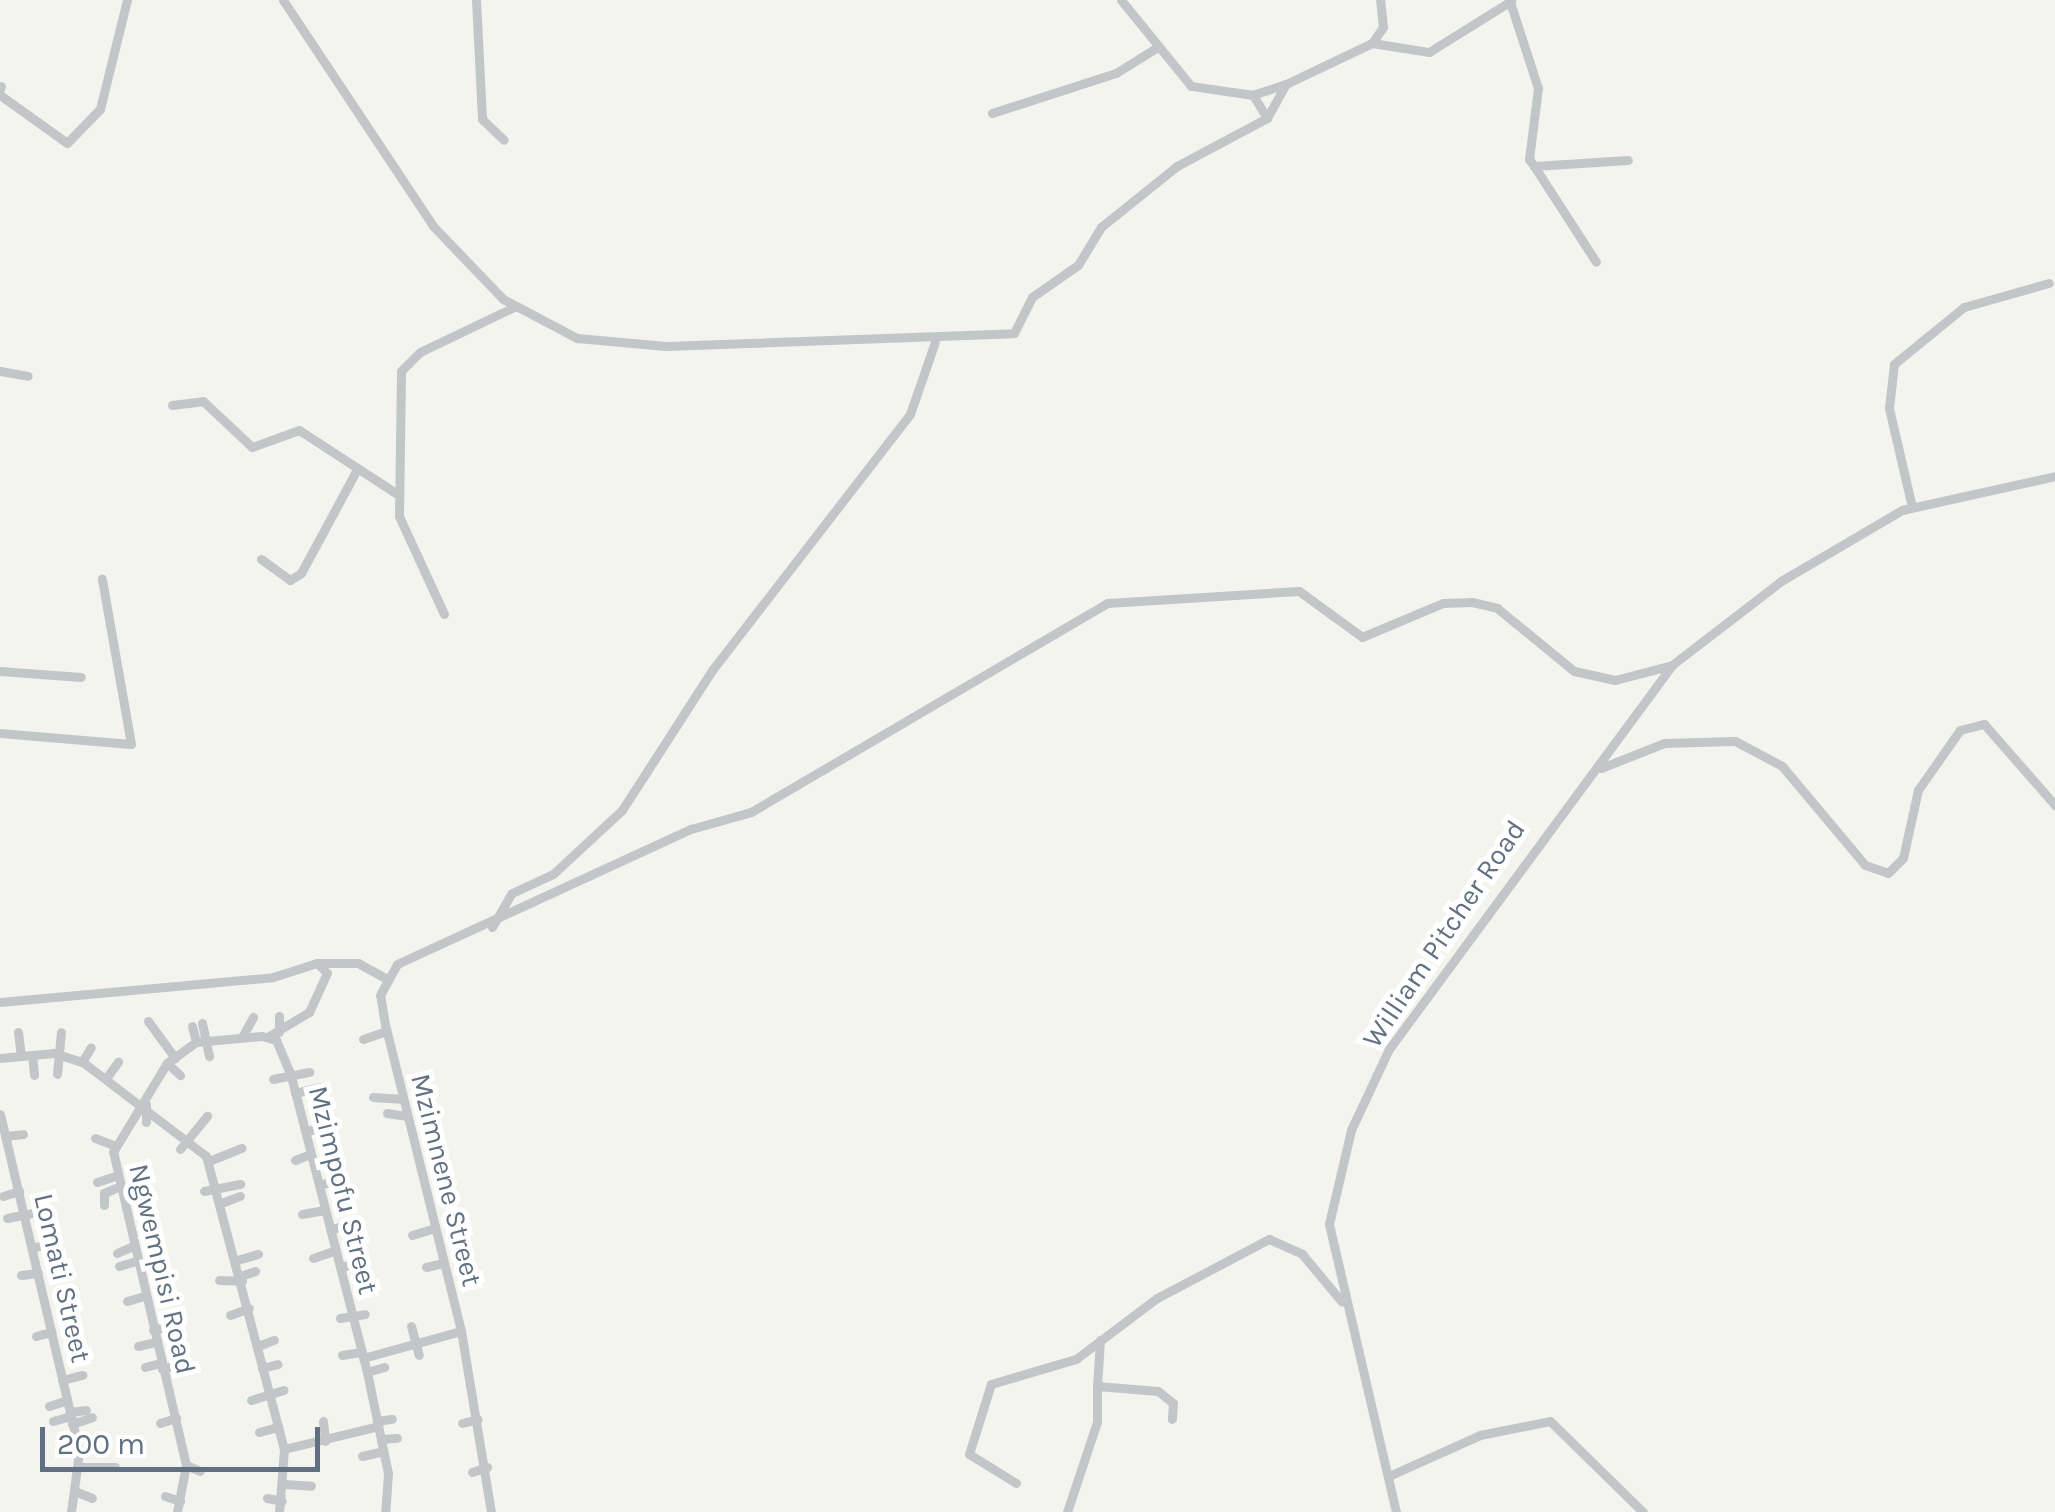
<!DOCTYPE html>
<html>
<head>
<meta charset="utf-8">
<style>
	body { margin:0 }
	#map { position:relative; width:2055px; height:1512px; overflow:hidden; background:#f4f4ef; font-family:Karla,sans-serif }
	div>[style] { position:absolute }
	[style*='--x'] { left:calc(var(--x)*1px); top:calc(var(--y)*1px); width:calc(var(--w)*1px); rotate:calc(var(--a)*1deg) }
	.street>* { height:9px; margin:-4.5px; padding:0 4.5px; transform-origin:4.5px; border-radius:4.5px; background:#c3c6c9 }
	span { translate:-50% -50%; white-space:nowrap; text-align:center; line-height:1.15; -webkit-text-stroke:10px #fff; paint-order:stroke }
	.street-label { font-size:28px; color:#617182 }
	.scale { position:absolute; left:40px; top:1427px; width:280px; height:45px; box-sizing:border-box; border:5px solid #617182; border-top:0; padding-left:12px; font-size:30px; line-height:35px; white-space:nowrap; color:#617182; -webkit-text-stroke:8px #fff; paint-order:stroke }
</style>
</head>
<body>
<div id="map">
	<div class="street">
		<div style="--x:283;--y:0;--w:271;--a:56.4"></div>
		<div style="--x:433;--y:226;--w:101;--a:46.2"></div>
		<div style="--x:503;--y:299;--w:84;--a:27.8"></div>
		<div style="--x:577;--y:338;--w:89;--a:5.1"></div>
		<div style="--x:666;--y:346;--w:348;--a:-2.1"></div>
		<div style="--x:1014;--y:333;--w:40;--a:-63.4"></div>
		<div style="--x:1032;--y:297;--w:56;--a:-34.8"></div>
		<div style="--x:1078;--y:265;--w:44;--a:-58.8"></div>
		<div style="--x:1101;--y:227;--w:97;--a:-38.8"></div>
		<div style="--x:1177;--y:166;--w:102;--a:-28.1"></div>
		<div style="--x:1267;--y:118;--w:39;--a:-61"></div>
		<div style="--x:1286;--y:84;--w:35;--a:162"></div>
		<div style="--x:1253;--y:95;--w:63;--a:-171.7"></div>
		<div style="--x:1191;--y:86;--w:111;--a:-129.1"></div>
		<div style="--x:476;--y:0;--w:119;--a:87.1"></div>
		<div style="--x:482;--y:119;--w:30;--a:44"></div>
		<div style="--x:1510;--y:2;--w:90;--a:72"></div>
		<div style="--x:1538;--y:88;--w:72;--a:97.2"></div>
		<div style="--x:1529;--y:159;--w:9;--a:54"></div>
		<div style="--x:1534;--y:166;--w:94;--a:-3.7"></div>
		<div style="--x:1372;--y:43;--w:58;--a:9"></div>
		<div style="--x:1429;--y:52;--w:97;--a:-31.9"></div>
		<div style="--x:1286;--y:84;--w:95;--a:-25.5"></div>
		<div style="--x:1372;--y:43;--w:19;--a:-55"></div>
		<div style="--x:1383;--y:27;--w:27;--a:-96"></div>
		<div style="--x:0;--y:89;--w:3;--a:-72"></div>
		<div style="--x:0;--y:95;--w:82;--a:35.6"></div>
		<div style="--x:67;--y:143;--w:47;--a:-45.9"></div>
		<div style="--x:100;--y:109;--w:112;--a:-76.1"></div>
		<div style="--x:1253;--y:95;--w:27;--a:59"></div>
		<div style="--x:992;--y:113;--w:130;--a:-17.9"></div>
		<div style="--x:1116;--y:73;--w:47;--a:-32"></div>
		<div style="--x:1534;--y:166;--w:114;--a:57.1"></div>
		<div style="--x:0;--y:371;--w:28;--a:10"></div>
		<div style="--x:172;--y:405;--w:31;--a:-7"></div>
		<div style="--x:203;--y:401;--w:67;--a:43.2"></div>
		<div style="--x:252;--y:447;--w:50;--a:-19.9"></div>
		<div style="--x:299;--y:430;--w:117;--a:33.1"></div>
		<div style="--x:1912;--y:507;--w:102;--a:-103.1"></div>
		<div style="--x:1889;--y:408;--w:44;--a:-83.5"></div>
		<div style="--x:1894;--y:364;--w:90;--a:-39.2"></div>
		<div style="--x:1964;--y:307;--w:88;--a:-15.8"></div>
		<div style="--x:261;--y:559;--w:36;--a:36"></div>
		<div style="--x:290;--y:580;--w:13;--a:-32"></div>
		<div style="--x:301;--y:573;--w:114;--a:-61.6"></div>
		<div style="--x:444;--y:614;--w:108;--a:-114.7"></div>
		<div style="--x:399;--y:516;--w:145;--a:-89.2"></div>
		<div style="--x:401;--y:371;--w:27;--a:-45"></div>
		<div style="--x:420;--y:352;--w:106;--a:-25.6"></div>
		<div style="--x:0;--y:671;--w:81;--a:4.2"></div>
		<div style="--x:0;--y:733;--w:131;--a:4.8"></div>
		<div style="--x:131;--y:744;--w:168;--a:-100"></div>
		<div style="--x:1601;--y:768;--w:68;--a:-21.6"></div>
		<div style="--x:1664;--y:743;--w:71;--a:-1.6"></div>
		<div style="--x:1735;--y:741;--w:53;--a:28"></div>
		<div style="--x:1782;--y:766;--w:129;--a:50"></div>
		<div style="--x:1865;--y:865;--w:24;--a:19"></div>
		<div style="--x:1888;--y:873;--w:21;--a:-45"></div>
		<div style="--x:1903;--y:858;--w:70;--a:-77.6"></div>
		<div style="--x:1918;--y:790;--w:73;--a:-55"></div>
		<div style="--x:1960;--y:730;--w:25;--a:-14"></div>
		<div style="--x:1984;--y:724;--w:108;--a:48.8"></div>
		<div style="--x:492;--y:927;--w:39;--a:-60"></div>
		<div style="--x:512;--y:893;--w:45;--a:-24.9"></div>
		<div style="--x:553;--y:874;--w:94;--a:-42.8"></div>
		<div style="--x:622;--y:810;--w:168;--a:-57.2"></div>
		<div style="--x:713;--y:669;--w:322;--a:-52.3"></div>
		<div style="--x:910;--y:414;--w:76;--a:-70.9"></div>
		<div style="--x:0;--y:1002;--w:274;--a:-5.2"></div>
		<div style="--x:273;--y:977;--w:46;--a:-17.7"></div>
		<div style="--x:317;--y:963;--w:41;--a:0"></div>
		<div style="--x:358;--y:963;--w:31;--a:29"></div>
		<div style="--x:148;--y:1021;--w:46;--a:53.9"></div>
		<div style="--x:202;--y:1023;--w:34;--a:78"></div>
		<div style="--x:192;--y:1026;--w:16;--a:76"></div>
		<div style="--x:18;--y:1032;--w:24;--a:83"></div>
		<div style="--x:279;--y:1032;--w:16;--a:-90"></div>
		<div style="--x:269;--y:1036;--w:47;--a:-31"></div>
		<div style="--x:309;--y:1012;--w:43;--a:-65.2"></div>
		<div style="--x:327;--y:973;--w:14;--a:-135"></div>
		<div style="--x:242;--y:1037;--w:23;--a:-61"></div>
		<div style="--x:363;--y:1039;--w:24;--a:-19"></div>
		<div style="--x:32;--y:1055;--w:20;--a:84"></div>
		<div style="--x:0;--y:1058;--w:54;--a:-5.3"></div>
		<div style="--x:54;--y:1053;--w:32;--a:18"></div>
		<div style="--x:84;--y:1063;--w:153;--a:37.3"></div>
		<div style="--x:206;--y:1156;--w:303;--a:75.1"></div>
		<div style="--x:284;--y:1449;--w:63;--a:94.5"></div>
		<div style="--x:82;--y:1062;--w:17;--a:-59"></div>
		<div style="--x:167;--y:1063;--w:18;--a:43"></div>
		<div style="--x:57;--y:1074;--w:42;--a:-84.6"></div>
		<div style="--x:107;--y:1077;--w:19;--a:-54"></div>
		<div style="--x:273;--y:1079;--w:37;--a:-11"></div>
		<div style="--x:295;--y:1093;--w:26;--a:-13"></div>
		<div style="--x:373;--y:1097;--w:30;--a:4"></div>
		<div style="--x:387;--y:1113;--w:20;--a:9"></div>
		<div style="--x:0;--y:1114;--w:347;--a:76.8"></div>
		<div style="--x:79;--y:1452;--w:61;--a:97.6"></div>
		<div style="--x:146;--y:1122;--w:18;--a:-90"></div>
		<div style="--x:305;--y:1131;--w:15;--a:-8"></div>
		<div style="--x:5;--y:1136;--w:18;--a:-6"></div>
		<div style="--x:95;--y:1138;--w:22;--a:21"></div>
		<div style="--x:180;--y:1149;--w:43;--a:-50.7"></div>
		<div style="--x:295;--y:1160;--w:17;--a:-21"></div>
		<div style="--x:209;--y:1161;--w:35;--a:-22"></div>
		<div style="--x:97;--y:1182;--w:20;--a:-18"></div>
		<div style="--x:319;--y:1185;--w:16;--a:-15"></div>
		<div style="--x:204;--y:1191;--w:37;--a:-11"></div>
		<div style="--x:3;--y:1196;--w:17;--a:-17"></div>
		<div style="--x:224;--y:1202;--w:17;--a:-21"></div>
		<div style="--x:104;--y:1205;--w:12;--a:-90"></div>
		<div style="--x:104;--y:1193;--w:15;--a:-23"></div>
		<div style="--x:302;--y:1214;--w:23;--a:-10"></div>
		<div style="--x:7;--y:1218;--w:32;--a:-11"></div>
		<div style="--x:330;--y:1230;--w:21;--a:-19"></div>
		<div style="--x:412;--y:1235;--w:24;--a:-17"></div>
		<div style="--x:32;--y:1248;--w:15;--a:-16"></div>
		<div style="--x:117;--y:1253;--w:17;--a:-24"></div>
		<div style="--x:313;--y:1258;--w:24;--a:-19"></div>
		<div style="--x:237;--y:1260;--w:22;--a:-16"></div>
		<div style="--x:119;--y:1266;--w:18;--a:-16"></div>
		<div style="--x:340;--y:1267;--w:19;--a:-12"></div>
		<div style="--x:426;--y:1267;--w:18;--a:-13"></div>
		<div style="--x:21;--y:1275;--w:17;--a:-7"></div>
		<div style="--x:240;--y:1276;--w:16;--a:-18"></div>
		<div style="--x:219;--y:1280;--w:23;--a:2"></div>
		<div style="--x:127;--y:1301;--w:18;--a:-16"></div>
		<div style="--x:230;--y:1315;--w:20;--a:-20"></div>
		<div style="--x:340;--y:1318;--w:25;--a:-9"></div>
		<div style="--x:411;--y:1326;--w:30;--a:75"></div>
		<div style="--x:153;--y:1330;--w:17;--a:-13"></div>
		<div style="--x:36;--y:1336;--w:16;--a:-15"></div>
		<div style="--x:1100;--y:1340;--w:46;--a:93.7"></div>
		<div style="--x:1097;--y:1386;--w:61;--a:4.7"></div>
		<div style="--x:1158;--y:1391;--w:19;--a:39"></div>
		<div style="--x:1173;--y:1403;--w:16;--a:94"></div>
		<div style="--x:138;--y:1346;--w:17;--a:-13"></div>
		<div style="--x:258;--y:1346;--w:17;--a:-21"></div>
		<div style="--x:342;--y:1355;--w:20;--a:-9"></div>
		<div style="--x:363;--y:1358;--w:102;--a:-15.4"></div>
		<div style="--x:145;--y:1367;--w:16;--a:-15"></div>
		<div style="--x:262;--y:1368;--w:16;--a:-14"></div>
		<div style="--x:162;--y:1369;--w:16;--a:-18"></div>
		<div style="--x:367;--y:1372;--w:18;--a:-16"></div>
		<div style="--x:62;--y:1380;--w:21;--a:-14"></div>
		<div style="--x:251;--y:1400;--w:34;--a:-17"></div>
		<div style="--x:49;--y:1406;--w:19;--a:-18"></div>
		<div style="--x:70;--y:1412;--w:16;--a:-7"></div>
		<div style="--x:53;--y:1421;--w:19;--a:-16"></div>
		<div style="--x:323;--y:1421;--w:20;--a:84"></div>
		<div style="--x:377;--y:1421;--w:15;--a:-8"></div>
		<div style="--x:160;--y:1423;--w:17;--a:-17"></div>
		<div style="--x:462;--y:1423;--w:16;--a:-14"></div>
		<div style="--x:72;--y:1424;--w:21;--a:-19"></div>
		<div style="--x:259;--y:1432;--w:20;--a:-15"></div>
		<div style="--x:381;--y:1439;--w:16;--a:-4"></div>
		<div style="--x:284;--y:1449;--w:97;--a:-13.7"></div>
		<div style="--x:362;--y:1456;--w:22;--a:-13"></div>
		<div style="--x:186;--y:1465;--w:15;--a:23"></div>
		<div style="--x:81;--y:1467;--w:34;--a:0"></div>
		<div style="--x:472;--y:1472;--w:16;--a:-18"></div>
		<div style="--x:1391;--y:1475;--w:98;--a:-24.2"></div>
		<div style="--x:1480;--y:1435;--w:71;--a:-11.3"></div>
		<div style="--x:1550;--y:1421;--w:130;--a:44.4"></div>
		<div style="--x:1016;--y:1483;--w:55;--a:-148.3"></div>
		<div style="--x:969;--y:1454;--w:73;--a:-72.6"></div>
		<div style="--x:991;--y:1384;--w:89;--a:-16.4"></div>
		<div style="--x:1076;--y:1359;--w:101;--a:-37"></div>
		<div style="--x:1157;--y:1298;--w:127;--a:-27.8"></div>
		<div style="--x:1269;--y:1239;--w:36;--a:24"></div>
		<div style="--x:1302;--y:1254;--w:62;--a:50.2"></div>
		<div style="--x:285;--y:1484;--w:26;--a:4"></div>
		<div style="--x:77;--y:1492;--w:16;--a:22"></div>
		<div style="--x:165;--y:1496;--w:16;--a:18"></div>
		<div style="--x:267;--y:1498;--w:15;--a:11"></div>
		<div style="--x:177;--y:1512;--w:48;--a:-79.2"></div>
		<div style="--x:186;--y:1465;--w:321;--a:-103.1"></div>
		<div style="--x:113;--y:1152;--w:104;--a:-58.8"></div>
		<div style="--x:167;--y:1063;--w:36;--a:-36"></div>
		<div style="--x:196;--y:1042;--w:66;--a:-5.2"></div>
		<div style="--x:262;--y:1036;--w:15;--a:16"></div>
		<div style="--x:276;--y:1040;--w:39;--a:67"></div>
		<div style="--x:291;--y:1076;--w:306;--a:75.6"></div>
		<div style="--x:367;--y:1372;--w:103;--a:78.3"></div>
		<div style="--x:388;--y:1473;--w:39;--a:94"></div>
		<div style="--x:491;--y:1512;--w:183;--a:-99.4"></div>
		<div style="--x:461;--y:1331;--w:315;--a:-103.9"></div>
		<div style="--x:385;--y:1025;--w:30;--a:-99"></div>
		<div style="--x:380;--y:995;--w:35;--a:-61"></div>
		<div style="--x:397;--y:964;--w:324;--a:-24.7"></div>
		<div style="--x:691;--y:829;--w:62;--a:-15.8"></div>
		<div style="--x:751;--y:812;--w:413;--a:-30.4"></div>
		<div style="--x:1107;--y:603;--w:192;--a:-3.6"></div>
		<div style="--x:1299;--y:591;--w:78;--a:36.1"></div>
		<div style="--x:1362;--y:637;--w:88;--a:-22.8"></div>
		<div style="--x:1443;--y:603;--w:29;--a:-2"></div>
		<div style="--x:1472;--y:602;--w:26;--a:13"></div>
		<div style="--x:1497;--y:608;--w:99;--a:39.3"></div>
		<div style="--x:1574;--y:671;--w:42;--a:12.4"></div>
		<div style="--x:1615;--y:680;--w:59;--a:-14.7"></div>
		<div style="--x:1067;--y:1512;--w:95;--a:-71.6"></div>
		<div style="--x:1097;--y:1422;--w:36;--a:-90"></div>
		<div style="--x:1396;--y:1512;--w:296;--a:-103.1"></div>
		<div style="--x:1329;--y:1224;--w:97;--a:-76.8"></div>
		<div style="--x:1351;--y:1130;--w:89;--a:-64.9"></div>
		<div style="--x:1389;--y:1049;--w:477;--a:-53.6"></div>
		<div style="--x:1672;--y:665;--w:138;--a:-37.6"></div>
		<div style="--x:1781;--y:581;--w:140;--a:-30.4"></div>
		<div style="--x:1902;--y:510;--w:157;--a:-12.5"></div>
	</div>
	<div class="street-label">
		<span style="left:1444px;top:934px;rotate:-56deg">William Pitcher Road</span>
		<span style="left:446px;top:1180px;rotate:76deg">Mzimnene Street</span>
		<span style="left:343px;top:1190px;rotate:76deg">Mzimpofu Street</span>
		<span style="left:162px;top:1269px;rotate:77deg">Ngwempisi Road</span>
		<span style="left:62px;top:1278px;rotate:77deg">Lomati Street</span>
	</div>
	<div class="scale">200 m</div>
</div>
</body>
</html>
